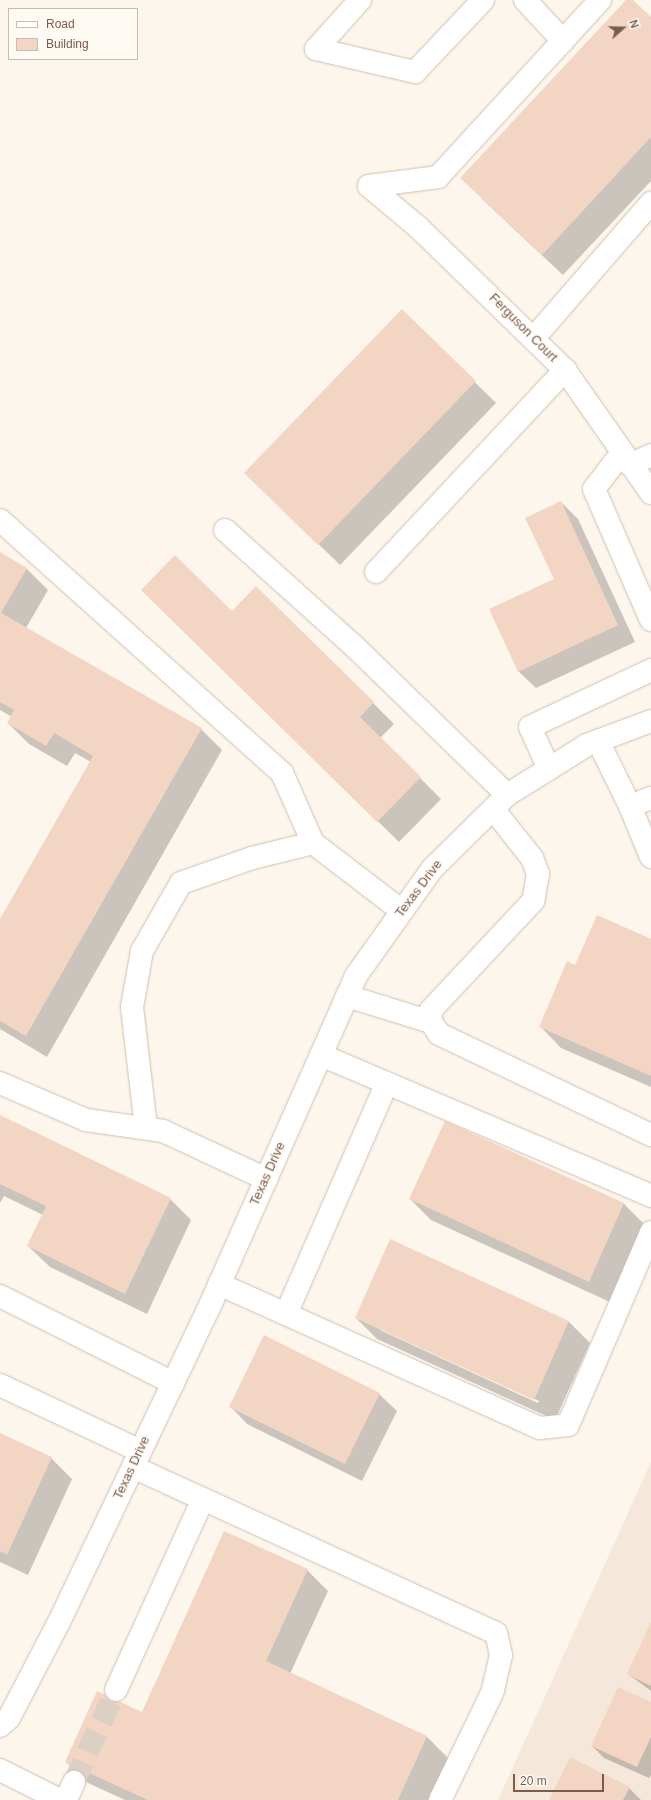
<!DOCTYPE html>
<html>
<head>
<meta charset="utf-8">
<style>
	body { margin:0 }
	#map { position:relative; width:651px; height:1800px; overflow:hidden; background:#fdf6ec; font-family:Helvetica,sans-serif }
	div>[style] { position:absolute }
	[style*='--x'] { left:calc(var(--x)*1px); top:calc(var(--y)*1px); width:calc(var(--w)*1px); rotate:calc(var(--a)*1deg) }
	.residential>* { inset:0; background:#f5e8da }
	.shadow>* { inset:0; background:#0003 }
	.building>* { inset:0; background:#f3d5c3 }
	.minor-tunnel>* { height:22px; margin-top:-11px; transform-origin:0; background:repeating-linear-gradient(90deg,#dcd0c4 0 22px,transparent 0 33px) }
	.roads { filter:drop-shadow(0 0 1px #d1beb0) drop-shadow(0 0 1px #d1beb0) }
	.minor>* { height:22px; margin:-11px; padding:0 11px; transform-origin:11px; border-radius:11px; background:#fff }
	span { translate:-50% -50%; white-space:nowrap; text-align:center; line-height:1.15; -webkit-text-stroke:3px #fffaf3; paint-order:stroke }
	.street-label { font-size:13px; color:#7a5c4d }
	.legend { position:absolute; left:8px; top:8px; width:130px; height:52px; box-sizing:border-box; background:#fffaf3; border:1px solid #cabbb1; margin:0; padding:5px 7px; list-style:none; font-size:12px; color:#7a5c4d }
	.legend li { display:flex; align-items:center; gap:8px; height:20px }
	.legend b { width:20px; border:1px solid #cabbb1 }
	.north { position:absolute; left:603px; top:8px; width:40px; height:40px; -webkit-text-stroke:3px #fffaf3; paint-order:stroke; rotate:70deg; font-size:11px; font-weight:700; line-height:16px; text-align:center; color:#7a5c4d }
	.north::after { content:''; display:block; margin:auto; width:14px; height:18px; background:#7a5c4d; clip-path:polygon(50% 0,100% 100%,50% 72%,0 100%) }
	.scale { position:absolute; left:513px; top:1774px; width:91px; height:18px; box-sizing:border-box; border:2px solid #7a5c4d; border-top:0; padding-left:5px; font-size:12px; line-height:14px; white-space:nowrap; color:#7a5c4d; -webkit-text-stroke:3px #fffaf3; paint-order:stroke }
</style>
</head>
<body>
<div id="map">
	<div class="residential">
		<div style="clip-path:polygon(651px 1462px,651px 1800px,498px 1800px)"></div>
	</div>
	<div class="shadow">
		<div style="clip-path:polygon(627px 0,651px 18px,651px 181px,563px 275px,482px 199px)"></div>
		<div style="clip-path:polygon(402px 311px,496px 403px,340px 565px,267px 494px)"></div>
		<div style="clip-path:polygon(561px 502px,578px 519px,635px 642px,536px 688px,518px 671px,555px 580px)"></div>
		<div style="clip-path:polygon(0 553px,27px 569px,48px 590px,26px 628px,201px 729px,222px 750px,47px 1057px,0 1029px,0 921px,91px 762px,75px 753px,67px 766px,29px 744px,8px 723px,12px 717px,0 710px)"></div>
		<div style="clip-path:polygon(163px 611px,232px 612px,373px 703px,394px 724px,380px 738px,441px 799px,399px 842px)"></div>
		<div style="clip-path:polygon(651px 940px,651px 1087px,561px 1048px,540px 1026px,576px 966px)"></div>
		<div style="clip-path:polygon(0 1116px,170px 1199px,191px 1220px,147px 1314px,50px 1267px,28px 1246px,43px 1215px,4px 1196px,0 1203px)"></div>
		<div style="clip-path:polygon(445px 1122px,624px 1204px,645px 1225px,610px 1302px,431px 1220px,410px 1199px)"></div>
		<div style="clip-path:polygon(evenodd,391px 1240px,569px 1322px,590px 1343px,555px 1420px,377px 1339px,356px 1318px,391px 1240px,380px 1328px,539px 1401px,538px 1403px,380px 1330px,380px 1328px)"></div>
		<div style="clip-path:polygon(379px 1394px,397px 1411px,362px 1481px,247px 1424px,230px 1406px)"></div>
		<div style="clip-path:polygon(0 1434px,51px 1458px,72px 1479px,28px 1575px,0 1562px)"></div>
		<div style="clip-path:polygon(307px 1570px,328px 1591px,290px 1674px,427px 1737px,448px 1758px,428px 1800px,125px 1800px,88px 1783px,66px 1762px,142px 1713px)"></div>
		<div style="clip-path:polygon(651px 1625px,651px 1691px,628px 1674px)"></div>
		<div style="clip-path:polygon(651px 1703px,651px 1775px,649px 1778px,604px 1758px,592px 1746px)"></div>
		<div style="clip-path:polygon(629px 1788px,641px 1800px,550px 1800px)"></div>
	</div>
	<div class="building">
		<div style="clip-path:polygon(626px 0,633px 0,651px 17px,651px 137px,542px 255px,460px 178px)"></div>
		<div style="clip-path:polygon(402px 309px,476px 381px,318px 545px,244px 473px)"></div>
		<div style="clip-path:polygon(561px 501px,618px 625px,518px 672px,489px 609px,554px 579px,525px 518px)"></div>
		<div style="clip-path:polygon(0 552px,27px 568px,1px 613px,202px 728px,26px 1036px,0 1021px,0 919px,93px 756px,54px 733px,46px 746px,7px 723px,14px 710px,0 702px)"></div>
		<div style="clip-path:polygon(175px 555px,232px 611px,256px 586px,374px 702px,360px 717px,421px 777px,377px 822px,141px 590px)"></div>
		<div style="clip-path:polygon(597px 915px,651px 939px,651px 1076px,539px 1027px,567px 961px,575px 965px)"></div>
		<div style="clip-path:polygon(0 1115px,171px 1198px,125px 1294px,27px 1246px,46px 1206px,0 1184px)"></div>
		<div style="clip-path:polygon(445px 1121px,624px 1203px,589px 1282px,409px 1199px)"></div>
		<div style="clip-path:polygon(390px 1239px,569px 1321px,534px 1400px,355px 1318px)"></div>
		<div style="clip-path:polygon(264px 1335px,380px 1393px,345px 1464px,229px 1407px)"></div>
		<div style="clip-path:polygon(0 1433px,52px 1457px,7px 1555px,0 1551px)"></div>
		<div style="clip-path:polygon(224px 1531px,308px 1569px,266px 1661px,427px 1736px,398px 1800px,148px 1800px,65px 1762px,97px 1691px,142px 1712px)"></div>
		<div style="clip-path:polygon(651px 1622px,651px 1686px,627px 1674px)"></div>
		<div style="clip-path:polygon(618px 1687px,651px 1702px,651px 1737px,637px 1767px,591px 1746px)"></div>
		<div style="clip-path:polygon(570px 1757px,630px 1787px,623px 1800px,549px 1800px)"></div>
	</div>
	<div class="minor-tunnel">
		<div style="--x:74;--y:1782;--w:101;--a:-65.5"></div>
	</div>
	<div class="roads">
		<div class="minor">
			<div style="--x:360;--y:0;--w:66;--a:131.9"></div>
			<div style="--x:316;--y:49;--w:102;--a:13.1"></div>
			<div style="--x:415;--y:72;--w:99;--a:-46.6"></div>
			<div style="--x:525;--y:0;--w:56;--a:47.2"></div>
			<div style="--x:369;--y:186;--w:65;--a:40"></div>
			<div style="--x:419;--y:228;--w:204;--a:44.2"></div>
			<div style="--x:565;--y:370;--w:150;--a:55"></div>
			<div style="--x:369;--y:186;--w:70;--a:-7.4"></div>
			<div style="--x:438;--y:177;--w:240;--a:-47.5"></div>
			<div style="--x:534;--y:338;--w:179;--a:-49.1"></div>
			<div style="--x:621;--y:454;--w:44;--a:127.6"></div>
			<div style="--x:594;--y:489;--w:143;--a:66.5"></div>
			<div style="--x:630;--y:465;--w:23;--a:-25"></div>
			<div style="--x:0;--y:520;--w:379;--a:41.9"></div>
			<div style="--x:282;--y:773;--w:77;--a:66.1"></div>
			<div style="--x:313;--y:843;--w:112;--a:37.4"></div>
			<div style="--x:225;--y:530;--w:175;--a:42"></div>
			<div style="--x:355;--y:647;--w:212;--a:44.2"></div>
			<div style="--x:376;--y:572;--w:277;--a:-46.9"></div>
			<div style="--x:598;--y:741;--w:72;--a:63.8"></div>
			<div style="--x:630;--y:806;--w:22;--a:-21"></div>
			<div style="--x:549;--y:769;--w:46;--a:-114.3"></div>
			<div style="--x:530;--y:727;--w:134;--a:-25.2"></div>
			<div style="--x:630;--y:806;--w:55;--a:67.6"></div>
			<div style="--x:493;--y:809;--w:63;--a:51.5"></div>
			<div style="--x:532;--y:858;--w:17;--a:69"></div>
			<div style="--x:538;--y:874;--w:27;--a:100"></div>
			<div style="--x:533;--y:901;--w:149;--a:133.1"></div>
			<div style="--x:431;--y:1010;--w:12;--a:90"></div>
			<div style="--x:431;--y:1022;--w:14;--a:56"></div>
			<div style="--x:439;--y:1034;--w:235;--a:25.5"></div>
			<div style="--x:347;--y:996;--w:88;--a:17.2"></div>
			<div style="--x:321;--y:1055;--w:359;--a:23.1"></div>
			<div style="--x:0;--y:1083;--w:94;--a:23.3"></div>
			<div style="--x:86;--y:1120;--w:78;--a:8.1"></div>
			<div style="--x:163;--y:1131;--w:114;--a:25"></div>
			<div style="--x:146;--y:1128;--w:122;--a:-96.6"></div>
			<div style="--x:132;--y:1007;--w:57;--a:-79.9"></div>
			<div style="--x:142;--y:951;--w:78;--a:-60.2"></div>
			<div style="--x:181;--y:883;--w:75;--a:-19.4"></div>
			<div style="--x:252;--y:858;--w:63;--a:-13.8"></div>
			<div style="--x:219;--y:1284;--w:352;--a:24.2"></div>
			<div style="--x:540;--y:1428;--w:28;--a:-6"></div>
			<div style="--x:568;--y:1425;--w:210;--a:-66.7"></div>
			<div style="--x:0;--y:1296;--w:194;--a:26.7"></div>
			<div style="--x:286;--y:1314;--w:252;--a:-66.4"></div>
			<div style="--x:0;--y:1385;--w:155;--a:25.2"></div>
			<div style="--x:133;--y:1467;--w:399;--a:24.6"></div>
			<div style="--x:496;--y:1633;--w:23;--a:77"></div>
			<div style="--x:501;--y:1655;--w:37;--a:103"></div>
			<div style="--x:493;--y:1691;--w:121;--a:115.9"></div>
			<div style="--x:116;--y:1690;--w:210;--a:-65.5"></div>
			<div style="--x:0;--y:1726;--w:12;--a:-42"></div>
			<div style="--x:9;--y:1718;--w:108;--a:-62.5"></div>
			<div style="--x:59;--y:1622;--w:356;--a:-64.5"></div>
			<div style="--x:212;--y:1301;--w:355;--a:-66.1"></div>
			<div style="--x:356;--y:976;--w:131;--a:-54.6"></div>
			<div style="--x:432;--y:869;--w:105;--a:-44.6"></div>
			<div style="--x:507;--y:795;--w:94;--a:-32"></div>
			<div style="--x:587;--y:745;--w:68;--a:-20.6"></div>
			<div style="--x:0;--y:1770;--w:67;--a:26.6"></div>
			<div style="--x:66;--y:1800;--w:20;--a:-66"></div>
		</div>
	</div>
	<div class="street-label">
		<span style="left:523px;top:328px;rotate:45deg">Ferguson Court</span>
		<span style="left:419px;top:889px;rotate:-53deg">Texas Drive</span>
		<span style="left:268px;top:1174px;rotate:-66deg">Texas Drive</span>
		<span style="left:132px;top:1468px;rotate:-65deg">Texas Drive</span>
	</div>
	<ul class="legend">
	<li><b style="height:5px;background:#fff"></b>Road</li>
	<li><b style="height:11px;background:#f3d5c3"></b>Building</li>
	</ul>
	<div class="north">N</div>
	<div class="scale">20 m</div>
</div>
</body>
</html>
